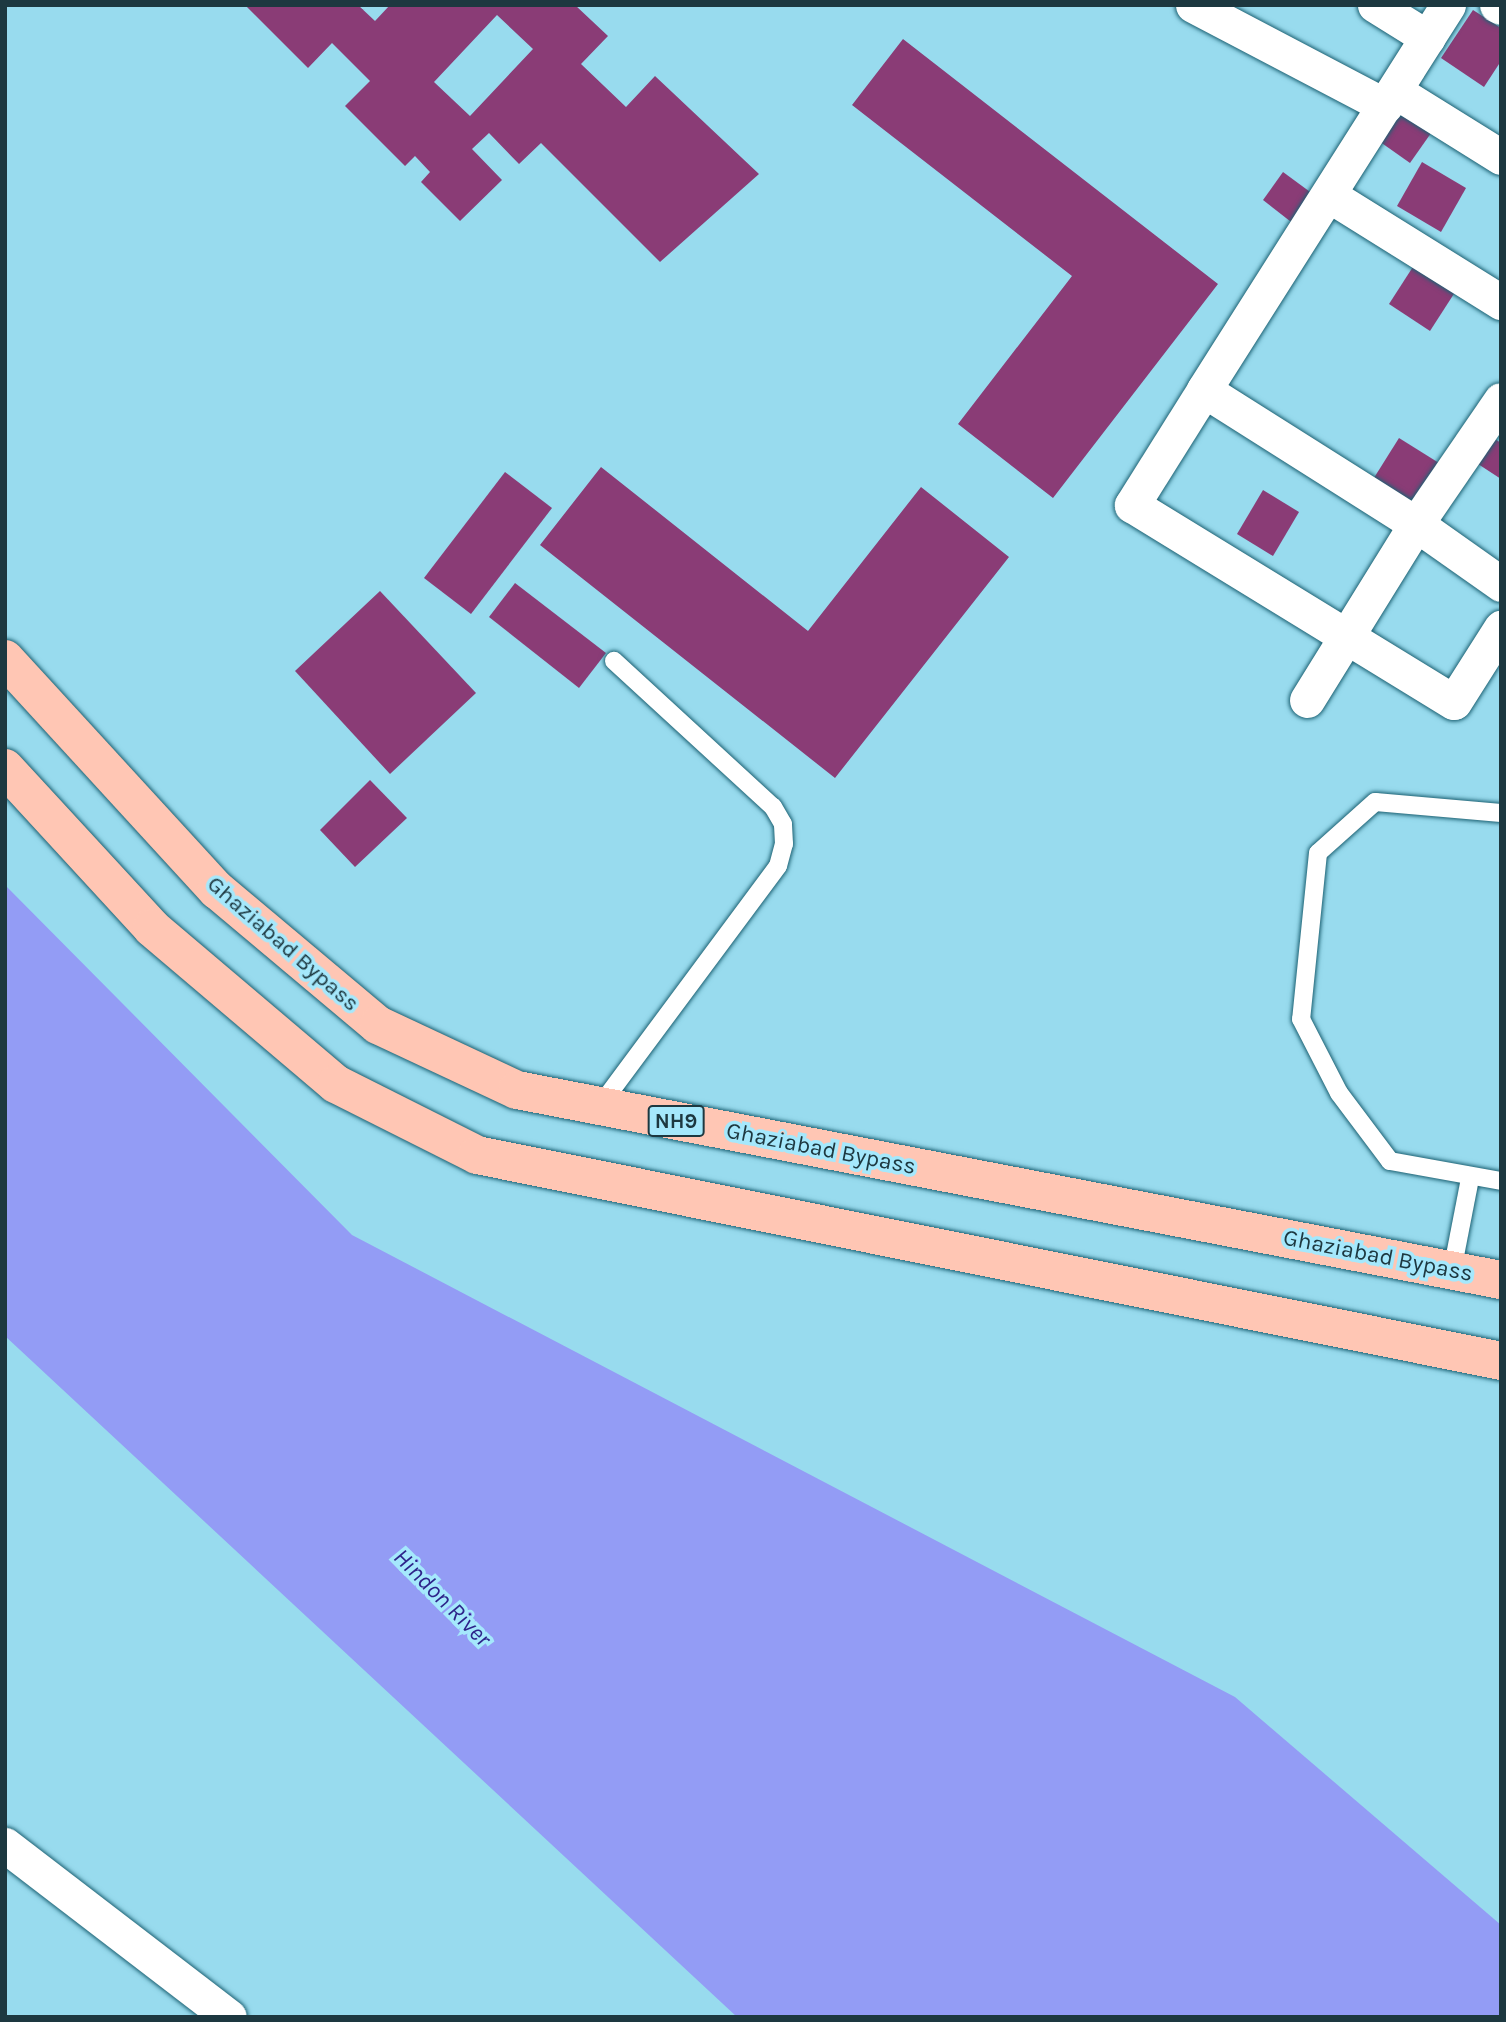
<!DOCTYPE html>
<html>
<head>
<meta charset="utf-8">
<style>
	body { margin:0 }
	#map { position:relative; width:1506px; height:2022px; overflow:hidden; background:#98dbee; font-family:Karla,sans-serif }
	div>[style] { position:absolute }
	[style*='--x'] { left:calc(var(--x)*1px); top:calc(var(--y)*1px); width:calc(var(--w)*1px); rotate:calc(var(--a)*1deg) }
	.water>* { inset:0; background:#939cf5 }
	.building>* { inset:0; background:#8a3c76 }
	.roads { filter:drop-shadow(0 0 2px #1c6173) drop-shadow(0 0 2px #1c6173) }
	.lane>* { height:18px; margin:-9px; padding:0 9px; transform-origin:9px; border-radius:9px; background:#fff }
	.street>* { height:35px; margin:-17.5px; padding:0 17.5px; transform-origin:17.5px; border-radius:17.5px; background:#fff }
	.highway>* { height:38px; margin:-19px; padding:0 19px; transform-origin:19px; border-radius:19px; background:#ffc6b4 }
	span { translate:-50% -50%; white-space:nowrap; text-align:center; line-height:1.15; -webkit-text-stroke:7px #a5e8fc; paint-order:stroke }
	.shield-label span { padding:2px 5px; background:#a5e8fc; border:2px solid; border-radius:5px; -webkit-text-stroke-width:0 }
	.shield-label { font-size:21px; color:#1d3840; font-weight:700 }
	.street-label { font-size:23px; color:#1d3840 }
	.water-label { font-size:24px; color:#2e248a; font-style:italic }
	.frame { position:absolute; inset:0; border:7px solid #1d3840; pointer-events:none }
</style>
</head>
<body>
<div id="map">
	<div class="water">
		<div style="clip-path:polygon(5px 885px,352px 1235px,1235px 1697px,1501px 1925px,1501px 2017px,737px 2017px,5px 1336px)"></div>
	</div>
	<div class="building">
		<div style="clip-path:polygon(evenodd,245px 5px,358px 5px,375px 21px,390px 5px,575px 5px,608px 36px,581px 64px,626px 107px,655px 76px,759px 174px,660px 262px,541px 143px,519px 164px,489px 133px,472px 149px,502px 180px,460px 221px,421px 182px,430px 172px,415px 156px,405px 166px,345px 106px,370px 81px,332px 43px,308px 68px,245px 5px,497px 15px,533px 49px,470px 116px,434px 82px,497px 15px)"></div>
		<div style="clip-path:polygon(1473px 10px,1501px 28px,1501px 61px,1484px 87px,1441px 58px)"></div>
		<div style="clip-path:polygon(903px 39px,1218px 284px,1053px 498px,958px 424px,1072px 276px,852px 105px)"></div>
		<div style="clip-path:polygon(1402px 102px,1436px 126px,1410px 163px,1376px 139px)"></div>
		<div style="clip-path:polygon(1422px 162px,1466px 188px,1441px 232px,1397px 206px)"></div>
		<div style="clip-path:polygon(1283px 172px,1317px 197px,1295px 225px,1263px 200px)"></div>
		<div style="clip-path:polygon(1418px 259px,1459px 286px,1430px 331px,1389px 304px)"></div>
		<div style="clip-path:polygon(1492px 437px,1501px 443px,1501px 479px,1475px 462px)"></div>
		<div style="clip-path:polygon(1399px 438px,1447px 468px,1420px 511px,1372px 481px)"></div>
		<div style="clip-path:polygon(601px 467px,808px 631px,921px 487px,1009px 557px,835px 778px,540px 545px)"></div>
		<div style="clip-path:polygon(505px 472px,552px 508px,471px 614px,424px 578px)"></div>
		<div style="clip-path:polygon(1263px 490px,1299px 512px,1273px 556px,1237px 534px)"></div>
		<div style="clip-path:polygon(515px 583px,606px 653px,579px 688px,489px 617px)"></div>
		<div style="clip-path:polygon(380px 591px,476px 693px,390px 774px,295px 671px)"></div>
		<div style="clip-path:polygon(370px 780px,407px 818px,355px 867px,320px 830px)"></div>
	</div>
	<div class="roads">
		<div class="lane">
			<div style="--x:1501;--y:813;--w:126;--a:-175"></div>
			<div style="--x:1375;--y:802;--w:76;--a:138.2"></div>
			<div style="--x:1318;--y:853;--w:167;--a:95.8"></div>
			<div style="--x:1301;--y:1019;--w:83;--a:62.8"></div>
			<div style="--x:1339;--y:1093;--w:85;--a:53.1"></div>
			<div style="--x:1390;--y:1161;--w:113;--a:10.2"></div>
			<div style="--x:599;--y:1107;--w:300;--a:-53.4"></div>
			<div style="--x:778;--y:866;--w:23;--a:-75"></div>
			<div style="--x:784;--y:844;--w:20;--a:-93"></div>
			<div style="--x:783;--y:824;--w:20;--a:-120"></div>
			<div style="--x:773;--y:807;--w:216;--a:-137.4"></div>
			<div style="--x:1452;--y:1271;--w:95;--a:-79"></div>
		</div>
		<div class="street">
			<div style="--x:1193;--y:5;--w:217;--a:27.7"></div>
			<div style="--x:1375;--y:5;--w:62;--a:31.9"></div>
			<div style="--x:1448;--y:5;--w:456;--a:122.4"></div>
			<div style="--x:1204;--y:390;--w:251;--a:32.3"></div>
			<div style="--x:1416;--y:524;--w:104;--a:35.2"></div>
			<div style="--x:1497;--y:5;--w:4;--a:27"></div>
			<div style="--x:1395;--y:91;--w:125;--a:31.9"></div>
			<div style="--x:1329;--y:195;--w:203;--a:31.9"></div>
			<div style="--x:1204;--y:390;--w:136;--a:122.1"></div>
			<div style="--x:1132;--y:505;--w:377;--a:31.5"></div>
			<div style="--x:1454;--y:702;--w:88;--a:-57.6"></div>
			<div style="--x:1307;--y:700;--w:207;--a:-58.2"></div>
			<div style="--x:1416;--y:524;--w:150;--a:-55.6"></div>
			<div style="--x:5;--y:1845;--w:282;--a:37.5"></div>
		</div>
		<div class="highway">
			<div style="--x:5;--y:659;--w:314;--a:47.5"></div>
			<div style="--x:217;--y:890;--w:210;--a:40"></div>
			<div style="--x:378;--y:1025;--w:153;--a:25.1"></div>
			<div style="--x:517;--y:1090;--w:1002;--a:10.93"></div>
			<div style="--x:5;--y:768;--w:217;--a:47.4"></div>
			<div style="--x:152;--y:928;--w:241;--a:40.3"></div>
			<div style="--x:336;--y:1084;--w:158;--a:26.7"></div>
			<div style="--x:477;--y:1155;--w:1045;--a:11.37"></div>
		</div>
	</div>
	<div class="shield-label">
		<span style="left:676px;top:1121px">NH9</span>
	</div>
	<div class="street-label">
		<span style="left:283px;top:944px;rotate:41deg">Ghaziabad Bypass</span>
		<span style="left:821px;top:1149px;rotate:11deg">Ghaziabad Bypass</span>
		<span style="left:1378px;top:1256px;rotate:11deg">Ghaziabad Bypass</span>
	</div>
	<div class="water-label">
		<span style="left:442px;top:1598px;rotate:45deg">Hindon River</span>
	</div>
	<div class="frame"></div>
</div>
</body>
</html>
